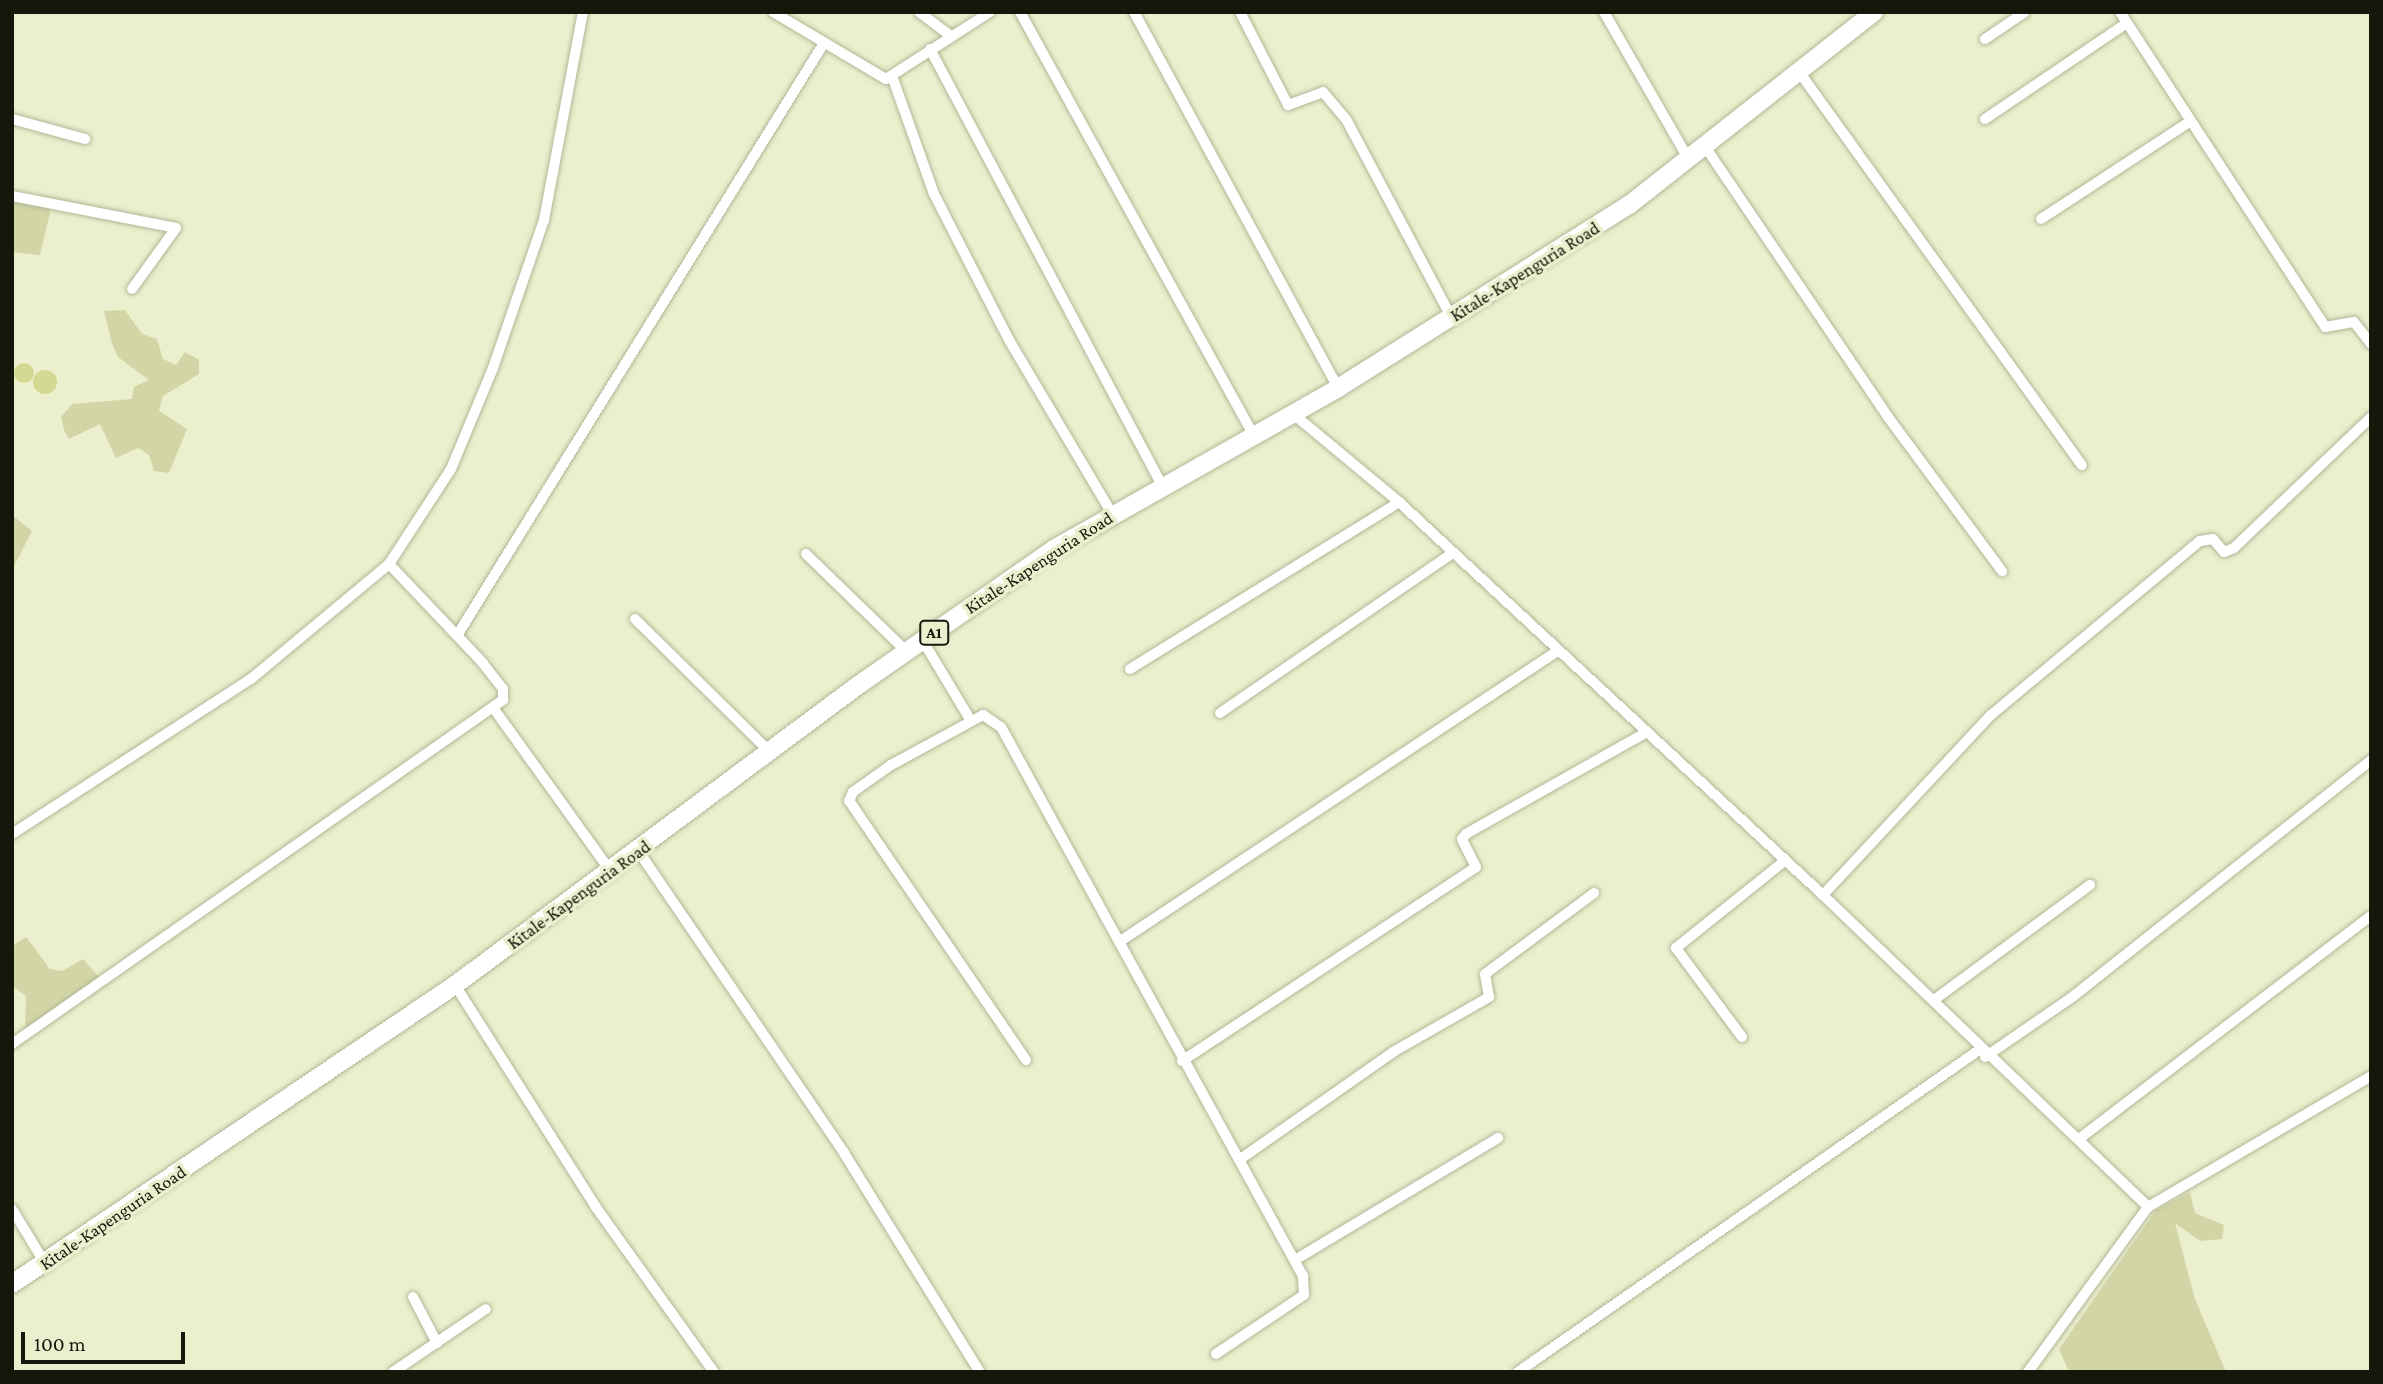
<!DOCTYPE html>
<html>
<head>
<meta charset="utf-8">
<style>
	body { margin:0 }
	#map { position:relative; width:2383px; height:1384px; overflow:hidden; background:#ecefce; font-family:"Crimson Pro",serif }
	div>[style] { position:absolute }
	[style*='--x'] { left:calc(var(--x)*1px); top:calc(var(--y)*1px); width:calc(var(--w)*1px); rotate:calc(var(--a)*1deg) }
	.green>* { inset:0; background:#d2d6a6 }
	.water>* { inset:0; background:#d3d990 }
	.round { border-radius:50% }
	.roads { filter:drop-shadow(0 0 2px #b3b797) drop-shadow(0 0 2px #b3b797) }
	.minor>* { height:10px; margin:-5px; padding:0 5px; transform-origin:5px; border-radius:5px; background:#fff }
	.trunk>* { height:18px; margin:-9px; padding:0 9px; transform-origin:9px; border-radius:9px; background:#fff }
	span { translate:-50% -50%; white-space:nowrap; text-align:center; line-height:1.15; -webkit-text-stroke:7px #ecefce; paint-order:stroke }
	.shield-label span { padding:2px 5px; background:#ecefce; border:2px solid; border-radius:5px; -webkit-text-stroke-width:0 }
	.shield-label { font-size:16px; color:#16170b; font-weight:700 }
	.street-label { font-size:18px; color:#16170b }
	.frame { position:absolute; inset:0; border:14px solid #16170b; pointer-events:none }
	.scale { position:absolute; left:21px; top:1332px; width:164px; height:32px; box-sizing:border-box; border:4px solid #16170b; border-top:0; padding-left:9px; font-size:21px; line-height:24px; white-space:nowrap; color:#16170b; -webkit-text-stroke:5px #ecefce; paint-order:stroke }
</style>
</head>
<body>
<div id="map">
	<div class="green">
		<div style="clip-path:polygon(12px 200px,51px 208px,40px 255px,12px 252px)"></div>
		<div style="clip-path:polygon(125px 310px,142px 334px,157px 339px,163px 359px,176px 365px,185px 352px,199px 360px,199px 374px,163px 396px,159px 411px,187px 429px,169px 473px,154px 471px,149px 455px,138px 448px,116px 458px,100px 424px,69px 439px,64px 430px,61px 417px,72px 404px,132px 399px,134px 387px,149px 380px,118px 357px,112px 344px,104px 311px)"></div>
		<div style="clip-path:polygon(12px 515px,32px 531px,12px 570px)"></div>
		<div style="clip-path:polygon(26px 937px,50px 969px,62px 971px,83px 959px,99px 977px,25px 1030px,26px 996px,12px 986px,12px 946px)"></div>
		<div style="clip-path:polygon(2190px 1192px,2195px 1213px,2224px 1225px,2222px 1239px,2200px 1241px,2175px 1223px,2195px 1299px,2226px 1372px,2069px 1372px,2059px 1349px,2156px 1210px)"></div>
	</div>
	<div class="water">
		<div class="round" style="left:14px;top:363px;width:20px;height:20px"></div>
		<div class="round" style="left:33px;top:370px;width:24px;height:24px"></div>
	</div>
	<div class="roads">
		<div class="minor">
			<div style="--x:773;--y:12;--w:131;--a:30.7"></div>
			<div style="--x:886;--y:79;--w:124;--a:-32.8"></div>
			<div style="--x:919;--y:12;--w:40;--a:37"></div>
			<div style="--x:1020;--y:12;--w:481;--a:61.1"></div>
			<div style="--x:1134;--y:12;--w:428;--a:61.5"></div>
			<div style="--x:1240;--y:12;--w:105;--a:62.7"></div>
			<div style="--x:1288;--y:105;--w:37;--a:-20"></div>
			<div style="--x:1323;--y:92;--w:35;--a:50"></div>
			<div style="--x:1346;--y:119;--w:225;--a:62"></div>
			<div style="--x:1604;--y:12;--w:171;--a:60.1"></div>
			<div style="--x:2120;--y:12;--w:376;--a:56.9"></div>
			<div style="--x:2325;--y:327;--w:29;--a:-10"></div>
			<div style="--x:2354;--y:322;--w:28;--a:52"></div>
			<div style="--x:1985;--y:39;--w:48;--a:-34"></div>
			<div style="--x:930;--y:49;--w:494;--a:62"></div>
			<div style="--x:1800;--y:73;--w:483;--a:54.3"></div>
			<div style="--x:892;--y:76;--w:125;--a:70.4"></div>
			<div style="--x:934;--y:194;--w:164;--a:62.8"></div>
			<div style="--x:1009;--y:340;--w:204;--a:59.3"></div>
			<div style="--x:12;--y:119;--w:76;--a:15.3"></div>
			<div style="--x:1985;--y:119;--w:171;--a:-34.1"></div>
			<div style="--x:1706;--y:148;--w:325;--a:55.9"></div>
			<div style="--x:1888;--y:417;--w:192;--a:53.5"></div>
			<div style="--x:12;--y:196;--w:167;--a:11"></div>
			<div style="--x:176;--y:228;--w:75;--a:125.8"></div>
			<div style="--x:2041;--y:219;--w:179;--a:-33.2"></div>
			<div style="--x:1291;--y:412;--w:141;--a:39.8"></div>
			<div style="--x:1399;--y:502;--w:578;--a:42.83"></div>
			<div style="--x:1823;--y:895;--w:451;--a:43.8"></div>
			<div style="--x:806;--y:554;--w:141;--a:44.1"></div>
			<div style="--x:635;--y:619;--w:190;--a:44.6"></div>
			<div style="--x:458;--y:634;--w:695;--a:-58.23"></div>
			<div style="--x:923;--y:641;--w:93;--a:59"></div>
			<div style="--x:1130;--y:669;--w:317;--a:-31.8"></div>
			<div style="--x:494;--y:709;--w:201;--a:54.3"></div>
			<div style="--x:1220;--y:713;--w:283;--a:-34.5"></div>
			<div style="--x:12;--y:834;--w:285;--a:-33"></div>
			<div style="--x:251;--y:679;--w:180;--a:-39.8"></div>
			<div style="--x:389;--y:564;--w:113;--a:-56.9"></div>
			<div style="--x:451;--y:469;--w:109;--a:-67.4"></div>
			<div style="--x:493;--y:368;--w:157;--a:-71"></div>
			<div style="--x:544;--y:220;--w:212;--a:-79.4"></div>
			<div style="--x:639;--y:852;--w:364;--a:55.7"></div>
			<div style="--x:844;--y:1153;--w:258;--a:58.2"></div>
			<div style="--x:1823;--y:895;--w:246;--a:-47"></div>
			<div style="--x:1991;--y:715;--w:272;--a:-39.8"></div>
			<div style="--x:2200;--y:541;--w:13;--a:-9"></div>
			<div style="--x:2213;--y:539;--w:17;--a:50"></div>
			<div style="--x:2224;--y:552;--w:11;--a:-22"></div>
			<div style="--x:2234;--y:548;--w:190;--a:-43.7"></div>
			<div style="--x:1119;--y:942;--w:524;--a:-33.57"></div>
			<div style="--x:455;--y:985;--w:262;--a:57.6"></div>
			<div style="--x:595;--y:1206;--w:204;--a:54.4"></div>
			<div style="--x:1934;--y:1000;--w:194;--a:-36.4"></div>
			<div style="--x:1742;--y:1037;--w:111;--a:-126.6"></div>
			<div style="--x:1676;--y:948;--w:136;--a:-38.7"></div>
			<div style="--x:12;--y:1044;--w:600;--a:-35.02"></div>
			<div style="--x:503;--y:700;--w:11;--a:-90"></div>
			<div style="--x:503;--y:689;--w:33;--a:-128"></div>
			<div style="--x:483;--y:663;--w:137;--a:-133.5"></div>
			<div style="--x:1985;--y:1057;--w:104;--a:-34.5"></div>
			<div style="--x:2071;--y:998;--w:383;--a:-38.4"></div>
			<div style="--x:1026;--y:1060;--w:314;--a:-124.3"></div>
			<div style="--x:849;--y:801;--w:10;--a:-66"></div>
			<div style="--x:853;--y:792;--w:47;--a:-35.4"></div>
			<div style="--x:891;--y:765;--w:105;--a:-28.5"></div>
			<div style="--x:983;--y:715;--w:22;--a:34"></div>
			<div style="--x:1001;--y:727;--w:627;--a:61.19"></div>
			<div style="--x:1303;--y:1276;--w:19;--a:87"></div>
			<div style="--x:1304;--y:1295;--w:106;--a:146.2"></div>
			<div style="--x:1182;--y:1061;--w:352;--a:-33.4"></div>
			<div style="--x:1476;--y:867;--w:31;--a:-117"></div>
			<div style="--x:1462;--y:839;--w:6;--a:-51"></div>
			<div style="--x:1466;--y:834;--w:206;--a:-29.4"></div>
			<div style="--x:2079;--y:1139;--w:367;--a:-37.4"></div>
			<div style="--x:1239;--y:1160;--w:188;--a:-35"></div>
			<div style="--x:1393;--y:1052;--w:111;--a:-29.8"></div>
			<div style="--x:1489;--y:997;--w:23;--a:-100"></div>
			<div style="--x:1485;--y:974;--w:136;--a:-36.6"></div>
			<div style="--x:12;--y:1209;--w:66;--a:58.7"></div>
			<div style="--x:1295;--y:1260;--w:237;--a:-31"></div>
			<div style="--x:413;--y:1297;--w:52;--a:62.4"></div>
			<div style="--x:393;--y:1372;--w:112;--a:-34.1"></div>
			<div style="--x:1518;--y:1372;--w:562;--a:-34.93"></div>
			<div style="--x:2028;--y:1372;--w:204;--a:-54"></div>
			<div style="--x:2148;--y:1207;--w:259;--a:-30.4"></div>
		</div>
		<div class="trunk">
			<div style="--x:12;--y:1284;--w:534;--a:-34.02"></div>
			<div style="--x:455;--y:985;--w:501;--a:-36.64"></div>
			<div style="--x:857;--y:686;--w:240;--a:-34.8"></div>
			<div style="--x:1054;--y:549;--w:326;--a:-29.5"></div>
			<div style="--x:1338;--y:388;--w:344;--a:-32.2"></div>
			<div style="--x:1629;--y:205;--w:312;--a:-38.2"></div>
		</div>
	</div>
	<div class="shield-label">
		<span style="left:934px;top:633px">A1</span>
	</div>
	<div class="street-label">
		<span style="left:1525px;top:272px;rotate:-32deg">Kitale-Kapenguria Road</span>
		<span style="left:1039px;top:563px;rotate:-33deg">Kitale-Kapenguria Road</span>
		<span style="left:579px;top:895px;rotate:-36deg">Kitale-Kapenguria Road</span>
		<span style="left:113px;top:1218px;rotate:-34deg">Kitale-Kapenguria Road</span>
	</div>
	<div class="frame"></div>
	<div class="scale">100 m</div>
</div>
</body>
</html>
